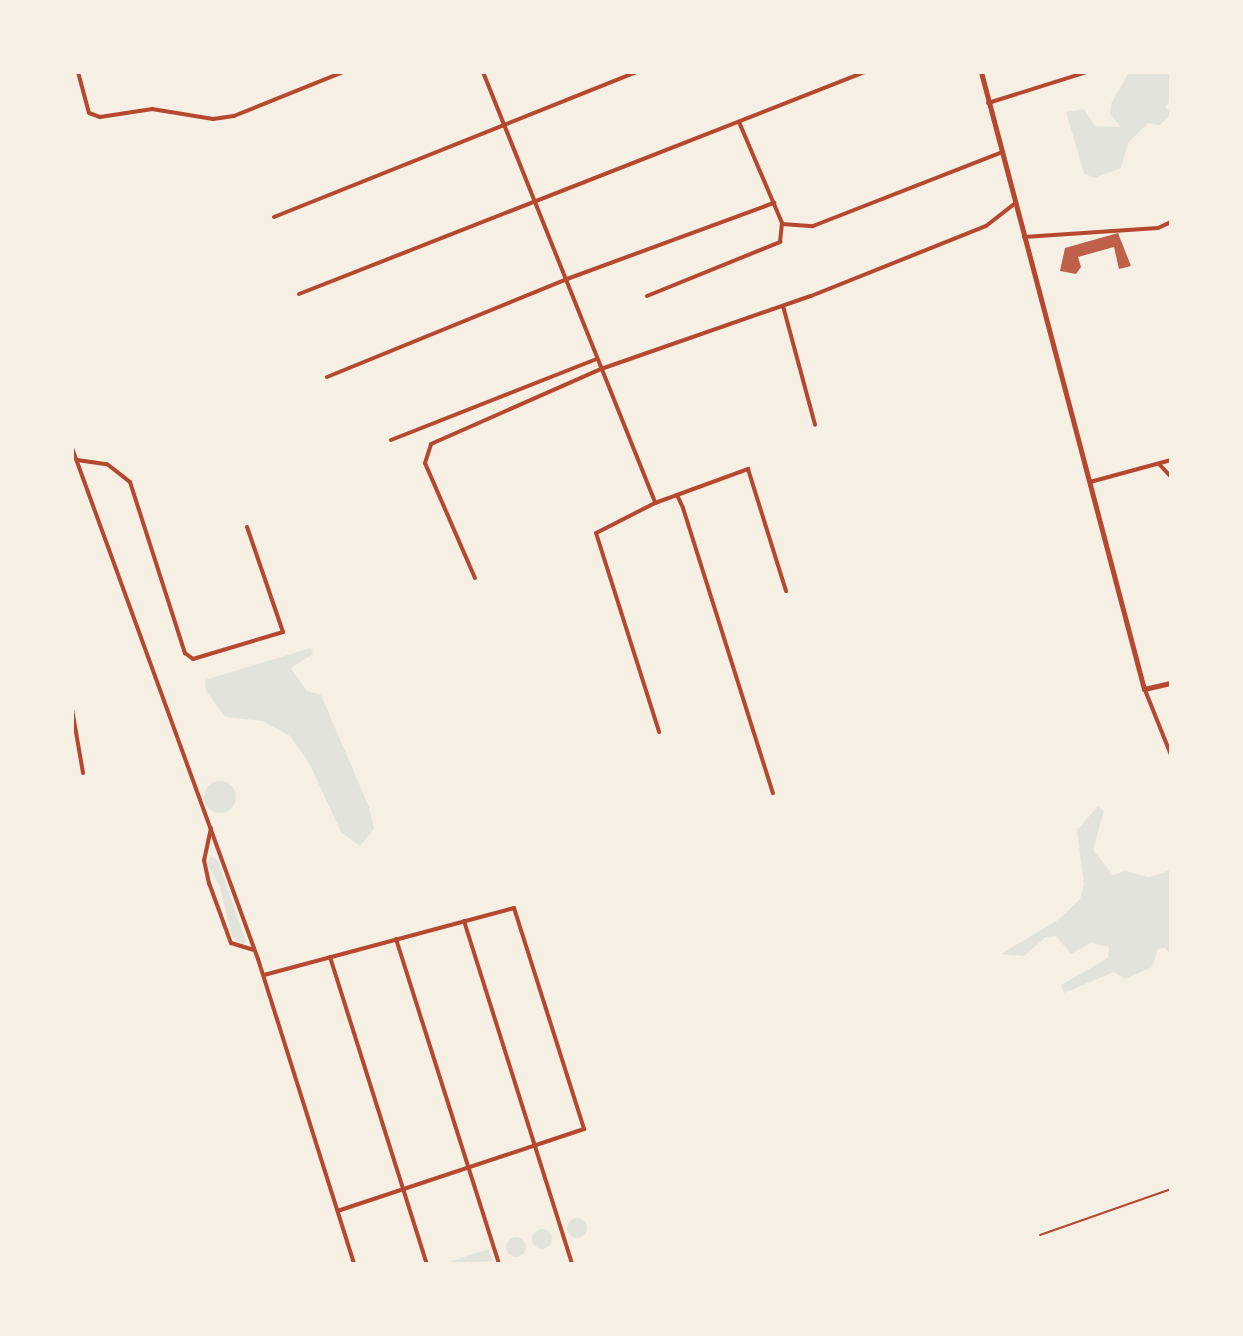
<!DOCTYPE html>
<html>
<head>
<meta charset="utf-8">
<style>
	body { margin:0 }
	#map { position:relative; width:1243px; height:1336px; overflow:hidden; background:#f6efe4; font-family:Roboto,sans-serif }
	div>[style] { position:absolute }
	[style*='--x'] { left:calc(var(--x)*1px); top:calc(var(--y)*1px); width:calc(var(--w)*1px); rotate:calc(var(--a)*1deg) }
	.green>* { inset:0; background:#e2e4dc }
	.round { border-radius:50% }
	.building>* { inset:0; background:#bf614a }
	.service>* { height:2px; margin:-1px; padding:0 1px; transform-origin:1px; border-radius:1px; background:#b5482f }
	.minor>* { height:4px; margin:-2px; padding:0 2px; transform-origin:2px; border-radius:2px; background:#b5482f }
	.tertiary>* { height:5px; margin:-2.5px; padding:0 2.5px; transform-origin:2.5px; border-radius:2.5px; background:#b5482f }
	span { translate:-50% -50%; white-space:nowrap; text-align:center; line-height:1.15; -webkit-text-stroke:8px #f6efe4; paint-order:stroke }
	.frame { position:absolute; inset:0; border:74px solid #f6efe4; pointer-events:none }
</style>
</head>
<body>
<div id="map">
	<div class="green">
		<div style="clip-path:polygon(1129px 72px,1171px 72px,1171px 101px,1165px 106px,1171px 114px,1160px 125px,1148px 123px,1128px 143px,1121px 168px,1094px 178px,1084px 173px,1066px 112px,1084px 109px,1095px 126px,1121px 127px,1110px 114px,1111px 104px)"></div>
		<div style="clip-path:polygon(311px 648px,313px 654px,291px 668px,307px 691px,321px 695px,369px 807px,374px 829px,360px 846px,341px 832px,309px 763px,290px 736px,263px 721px,225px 717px,206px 691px,205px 680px)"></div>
		<div class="round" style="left:204px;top:781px;width:32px;height:32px"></div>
		<div style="clip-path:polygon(1098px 806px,1104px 811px,1093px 850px,1113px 875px,1125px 871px,1149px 877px,1171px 870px,1171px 955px,1165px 948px,1158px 949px,1152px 967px,1125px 979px,1114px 972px,1064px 993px,1061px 985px,1108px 958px,1109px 947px,1091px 943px,1071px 954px,1056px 936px,1046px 937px,1024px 956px,1001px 954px,1058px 920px,1080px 899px,1084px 884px,1077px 830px)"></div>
		<div style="clip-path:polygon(211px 856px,218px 861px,246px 941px,243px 945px,232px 937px,220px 887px,207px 863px)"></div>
		<div class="round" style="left:567px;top:1218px;width:20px;height:20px"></div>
		<div class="round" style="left:532px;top:1229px;width:20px;height:20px"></div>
		<div class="round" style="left:506px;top:1237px;width:20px;height:20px"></div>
		<div style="clip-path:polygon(489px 1249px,493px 1261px,442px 1264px)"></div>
	</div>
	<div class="building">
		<div style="clip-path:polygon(1118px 233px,1131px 266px,1119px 269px,1114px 247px,1078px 257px,1081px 267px,1076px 274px,1060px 271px,1065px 248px)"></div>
	</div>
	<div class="service">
		<div style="--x:1040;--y:1235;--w:139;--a:-19.3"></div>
	</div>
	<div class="minor">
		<div style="--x:78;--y:72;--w:42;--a:75"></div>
		<div style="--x:89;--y:113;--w:12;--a:20"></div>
		<div style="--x:100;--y:117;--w:53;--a:-8.7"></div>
		<div style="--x:152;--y:109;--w:62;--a:9.3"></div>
		<div style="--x:213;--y:119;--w:21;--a:-8"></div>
		<div style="--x:234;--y:116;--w:118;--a:-22"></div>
		<div style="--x:483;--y:72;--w:464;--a:68.2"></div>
		<div style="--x:655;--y:503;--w:23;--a:-20"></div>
		<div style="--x:677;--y:495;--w:14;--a:65"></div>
		<div style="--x:683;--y:508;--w:299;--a:72.5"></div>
		<div style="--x:988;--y:103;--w:104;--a:-17.4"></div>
		<div style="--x:739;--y:122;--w:110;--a:66.9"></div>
		<div style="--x:274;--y:217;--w:390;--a:-21.8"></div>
		<div style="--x:1024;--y:237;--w:134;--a:-3.8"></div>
		<div style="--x:1158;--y:228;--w:14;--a:-25"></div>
		<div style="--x:299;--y:294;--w:608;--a:-21.42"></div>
		<div style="--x:647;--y:296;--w:144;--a:-22.1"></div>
		<div style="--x:780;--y:242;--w:18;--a:-84"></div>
		<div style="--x:782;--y:224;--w:31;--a:4"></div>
		<div style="--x:813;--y:226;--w:201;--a:-21.3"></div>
		<div style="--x:783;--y:306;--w:123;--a:74.9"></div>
		<div style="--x:327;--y:377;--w:259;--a:-22.2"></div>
		<div style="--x:567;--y:279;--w:221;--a:-20.2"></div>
		<div style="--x:391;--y:440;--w:221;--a:-21.5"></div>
		<div style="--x:72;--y:448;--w:544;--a:70"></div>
		<div style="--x:258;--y:959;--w:320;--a:72.5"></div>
		<div style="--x:77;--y:460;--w:30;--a:8"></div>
		<div style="--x:107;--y:464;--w:29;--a:38"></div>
		<div style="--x:130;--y:482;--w:180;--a:72.2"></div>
		<div style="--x:185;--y:653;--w:10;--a:37"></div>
		<div style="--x:193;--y:659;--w:94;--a:-16.7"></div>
		<div style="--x:283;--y:632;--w:111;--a:-108.9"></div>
		<div style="--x:1159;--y:464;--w:18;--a:47"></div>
		<div style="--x:1090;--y:482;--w:84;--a:-15.2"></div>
		<div style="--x:677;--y:495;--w:76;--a:-20.1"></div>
		<div style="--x:748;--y:469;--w:128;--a:72.7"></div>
		<div style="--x:655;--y:503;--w:66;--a:153"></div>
		<div style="--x:596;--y:533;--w:209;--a:72.4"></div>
		<div style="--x:475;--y:578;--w:125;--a:-113.5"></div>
		<div style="--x:425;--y:463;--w:20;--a:-72"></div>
		<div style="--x:431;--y:444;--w:186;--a:-23.8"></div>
		<div style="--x:601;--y:369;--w:222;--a:-19.2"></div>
		<div style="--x:811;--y:296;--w:188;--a:-21.8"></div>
		<div style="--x:986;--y:226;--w:36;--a:-38"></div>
		<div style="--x:1145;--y:690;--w:70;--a:68.2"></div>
		<div style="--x:72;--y:709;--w:65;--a:80.2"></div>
		<div style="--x:211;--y:828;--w:33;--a:102"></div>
		<div style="--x:204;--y:860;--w:24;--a:78"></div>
		<div style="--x:209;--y:883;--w:64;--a:69.9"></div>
		<div style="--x:231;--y:943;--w:24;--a:17"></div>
		<div style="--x:464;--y:921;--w:360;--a:72.5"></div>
		<div style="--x:396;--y:939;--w:341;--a:72.4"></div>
		<div style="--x:330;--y:957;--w:322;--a:72.5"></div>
		<div style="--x:264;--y:975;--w:259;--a:-15"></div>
		<div style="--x:514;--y:908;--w:232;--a:72.4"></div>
		<div style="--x:584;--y:1129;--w:259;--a:161.6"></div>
	</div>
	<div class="tertiary">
		<div style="--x:981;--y:72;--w:638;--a:75.2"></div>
		<div style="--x:1144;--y:689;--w:28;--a:-13"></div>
	</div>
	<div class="frame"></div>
</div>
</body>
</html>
